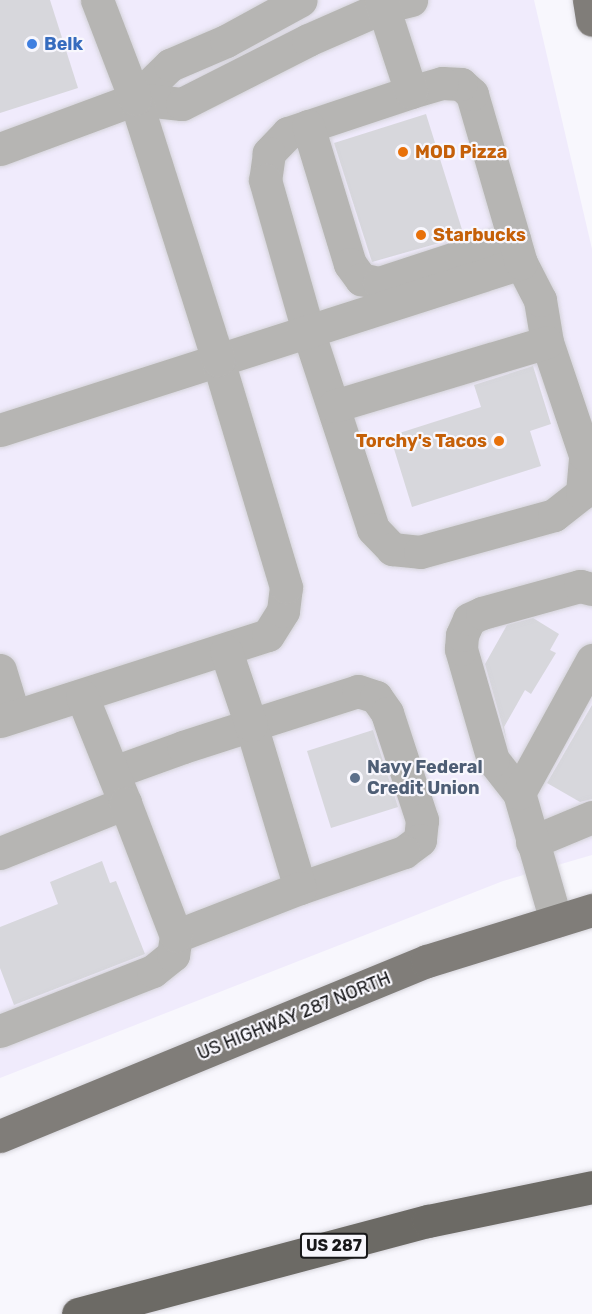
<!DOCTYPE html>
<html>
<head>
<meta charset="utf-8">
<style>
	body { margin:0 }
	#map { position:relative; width:592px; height:1314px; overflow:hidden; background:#f8f7fd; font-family:Rubik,sans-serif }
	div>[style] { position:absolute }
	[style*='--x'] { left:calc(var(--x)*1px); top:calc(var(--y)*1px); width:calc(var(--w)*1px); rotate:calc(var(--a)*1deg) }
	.commercial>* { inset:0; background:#f0ebfc }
	.building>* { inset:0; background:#d7d7dc }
	.roads { filter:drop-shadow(0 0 2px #d4d3d9) drop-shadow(0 0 2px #d4d3d9) }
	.minor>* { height:33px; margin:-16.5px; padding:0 16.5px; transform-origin:16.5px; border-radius:16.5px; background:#b6b5b3 }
	.major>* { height:33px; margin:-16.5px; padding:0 16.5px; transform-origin:16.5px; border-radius:16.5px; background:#807d79 }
	.highway>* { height:33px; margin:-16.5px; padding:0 16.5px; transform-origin:16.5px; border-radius:16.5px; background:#6c6a65 }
	.dots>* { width:16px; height:16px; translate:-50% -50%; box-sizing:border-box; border:3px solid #f8f7fd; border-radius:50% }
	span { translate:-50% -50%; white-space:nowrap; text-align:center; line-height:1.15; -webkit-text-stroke:4.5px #f8f7fd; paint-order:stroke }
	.shield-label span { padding:2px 4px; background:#f8f7fd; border:2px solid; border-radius:4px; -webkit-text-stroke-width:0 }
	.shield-label { font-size:16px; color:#171719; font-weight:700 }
	.shop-label { font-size:18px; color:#366cbe; font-weight:700 }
	.left { translate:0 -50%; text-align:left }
	.food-label { font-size:18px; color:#c56008; font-weight:700 }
	.right { translate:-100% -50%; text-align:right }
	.service-label { font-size:18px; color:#4e5e75; font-weight:700 }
	.street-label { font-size:18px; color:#171719 }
</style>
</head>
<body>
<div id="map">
	<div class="commercial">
		<div style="clip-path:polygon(0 0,534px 0,592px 249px,592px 855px,503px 881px,0 1078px)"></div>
	</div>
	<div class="building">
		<div style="clip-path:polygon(0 0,50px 0,78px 88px,0 113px)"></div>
		<div style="clip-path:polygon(426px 114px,464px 236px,372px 262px,334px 143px)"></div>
		<div style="clip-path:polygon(533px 366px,551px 424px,530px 431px,541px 466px,412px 507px,390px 436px,481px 407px,474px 385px)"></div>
		<div style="clip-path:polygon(533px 618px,559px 634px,550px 650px,556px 653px,531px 694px,525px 690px,504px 727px,507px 742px,485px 664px,507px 625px)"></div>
		<div style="clip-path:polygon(592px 705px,592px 799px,580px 802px,547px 783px)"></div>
		<div style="clip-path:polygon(373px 730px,398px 807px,331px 828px,307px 751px)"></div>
		<div style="clip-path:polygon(102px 861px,110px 883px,116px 881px,145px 954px,14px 1005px,0 968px,0 927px,58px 904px,50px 882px)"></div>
	</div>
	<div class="roads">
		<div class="minor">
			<div style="--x:411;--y:92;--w:130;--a:161.6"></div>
			<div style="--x:288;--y:133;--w:28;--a:134"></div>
			<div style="--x:269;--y:153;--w:27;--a:98"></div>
			<div style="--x:265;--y:180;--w:160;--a:74.1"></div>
			<div style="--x:309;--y:334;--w:205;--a:71.8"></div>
			<div style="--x:373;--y:529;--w:28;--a:46"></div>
			<div style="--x:392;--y:549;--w:28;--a:6"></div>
			<div style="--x:420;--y:552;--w:139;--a:-15.4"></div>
			<div style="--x:554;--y:515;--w:36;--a:-38"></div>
			<div style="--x:582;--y:493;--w:38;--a:-85"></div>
			<div style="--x:585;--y:455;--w:119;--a:-108.6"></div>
			<div style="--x:547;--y:342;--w:43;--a:-99.5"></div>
			<div style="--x:540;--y:300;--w:42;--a:-117.2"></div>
			<div style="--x:135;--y:99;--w:49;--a:-44.2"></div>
			<div style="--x:170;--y:65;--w:61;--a:-23.2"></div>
			<div style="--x:226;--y:41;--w:85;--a:-28.7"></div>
			<div style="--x:308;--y:126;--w:144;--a:73.1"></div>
			<div style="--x:350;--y:264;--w:19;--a:54"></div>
			<div style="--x:361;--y:279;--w:18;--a:13"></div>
			<div style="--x:379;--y:283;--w:142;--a:-18.1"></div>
			<div style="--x:0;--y:149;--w:144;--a:-20.3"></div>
			<div style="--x:135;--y:99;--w:47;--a:6.1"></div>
			<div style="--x:182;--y:104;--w:141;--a:-26.9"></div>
			<div style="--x:308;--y:40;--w:82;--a:-23.7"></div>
			<div style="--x:383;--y:7;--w:29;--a:-14"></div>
			<div style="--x:334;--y:406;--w:222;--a:-16.7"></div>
			<div style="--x:0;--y:430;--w:547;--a:-17.77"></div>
			<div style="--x:521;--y:263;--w:176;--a:-106.2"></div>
			<div style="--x:472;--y:94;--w:15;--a:-138"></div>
			<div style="--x:461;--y:84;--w:19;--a:-177"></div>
			<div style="--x:442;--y:83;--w:32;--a:164"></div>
			<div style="--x:411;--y:92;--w:97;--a:-108.1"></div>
			<div style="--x:0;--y:670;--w:48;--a:73.1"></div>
			<div style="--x:0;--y:721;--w:281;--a:-17.8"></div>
			<div style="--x:268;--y:635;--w:28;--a:-58"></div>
			<div style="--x:283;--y:611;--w:24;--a:-83"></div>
			<div style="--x:286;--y:587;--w:237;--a:-106.7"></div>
			<div style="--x:218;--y:360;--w:274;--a:-107.6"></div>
			<div style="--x:135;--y:99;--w:106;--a:-111"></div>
			<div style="--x:114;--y:772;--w:73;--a:-19.9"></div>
			<div style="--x:183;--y:747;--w:71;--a:-17.9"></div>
			<div style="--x:251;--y:725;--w:112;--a:-17.6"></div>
			<div style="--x:358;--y:691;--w:19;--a:18"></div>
			<div style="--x:376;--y:697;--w:19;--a:55"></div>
			<div style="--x:387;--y:713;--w:113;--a:71.9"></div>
			<div style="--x:422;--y:820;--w:20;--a:96"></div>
			<div style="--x:420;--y:840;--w:20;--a:143"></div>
			<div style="--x:404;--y:852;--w:110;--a:160.9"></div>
			<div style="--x:300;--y:888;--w:170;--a:-106.7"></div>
			<div style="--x:251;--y:725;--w:78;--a:-108.7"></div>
			<div style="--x:519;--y:793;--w:42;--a:-128.2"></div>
			<div style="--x:493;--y:760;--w:116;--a:-106.1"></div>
			<div style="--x:461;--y:649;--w:14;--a:-86"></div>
			<div style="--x:462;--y:635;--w:17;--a:-66"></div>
			<div style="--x:469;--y:619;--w:14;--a:-25"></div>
			<div style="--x:482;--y:613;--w:102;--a:-15.4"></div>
			<div style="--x:580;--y:586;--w:12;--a:14"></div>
			<div style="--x:532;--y:842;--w:65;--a:-22.6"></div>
			<div style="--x:0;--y:853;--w:135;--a:-21.8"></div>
			<div style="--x:125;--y:803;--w:115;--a:-111.9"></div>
			<div style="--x:556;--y:921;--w:133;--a:-106.1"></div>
			<div style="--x:519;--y:793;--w:152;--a:-61.2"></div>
			<div style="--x:176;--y:936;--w:133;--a:-21.2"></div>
			<div style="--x:0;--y:1031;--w:164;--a:-21.4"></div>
			<div style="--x:153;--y:971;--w:26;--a:-39"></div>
			<div style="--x:173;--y:955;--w:19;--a:-81"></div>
			<div style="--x:176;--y:936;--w:142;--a:-111"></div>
		</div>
		<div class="major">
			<div style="--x:589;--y:0;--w:20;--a:81"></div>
			<div style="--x:0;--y:1136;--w:461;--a:-22.3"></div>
			<div style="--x:427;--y:961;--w:173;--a:-17.2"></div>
		</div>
		<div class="highway">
			<div style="--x:78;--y:1314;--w:362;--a:-14.9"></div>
			<div style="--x:428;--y:1221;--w:167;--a:-11.7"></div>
		</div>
	</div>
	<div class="dots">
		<div style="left:32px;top:44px;background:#3f7fe0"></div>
		<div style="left:403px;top:152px;background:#e8710a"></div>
		<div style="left:421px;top:235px;background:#e8710a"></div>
		<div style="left:499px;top:441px;background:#e8710a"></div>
		<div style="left:355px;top:778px;background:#5c6f8a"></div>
	</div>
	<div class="shield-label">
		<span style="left:334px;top:1246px">US 287</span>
	</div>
	<div class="shop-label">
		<span class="left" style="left:44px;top:44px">Belk</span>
	</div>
	<div class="food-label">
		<span class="left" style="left:415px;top:152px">MOD Pizza</span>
		<span class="left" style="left:433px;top:235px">Starbucks</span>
		<span class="right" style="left:487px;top:441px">Torchy's Tacos</span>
	</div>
	<div class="service-label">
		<span class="left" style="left:367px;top:778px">Navy Federal<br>Credit Union</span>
	</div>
	<div class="street-label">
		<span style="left:294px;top:1016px;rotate:-22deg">US HIGHWAY 287 NORTH</span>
	</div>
</div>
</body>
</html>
